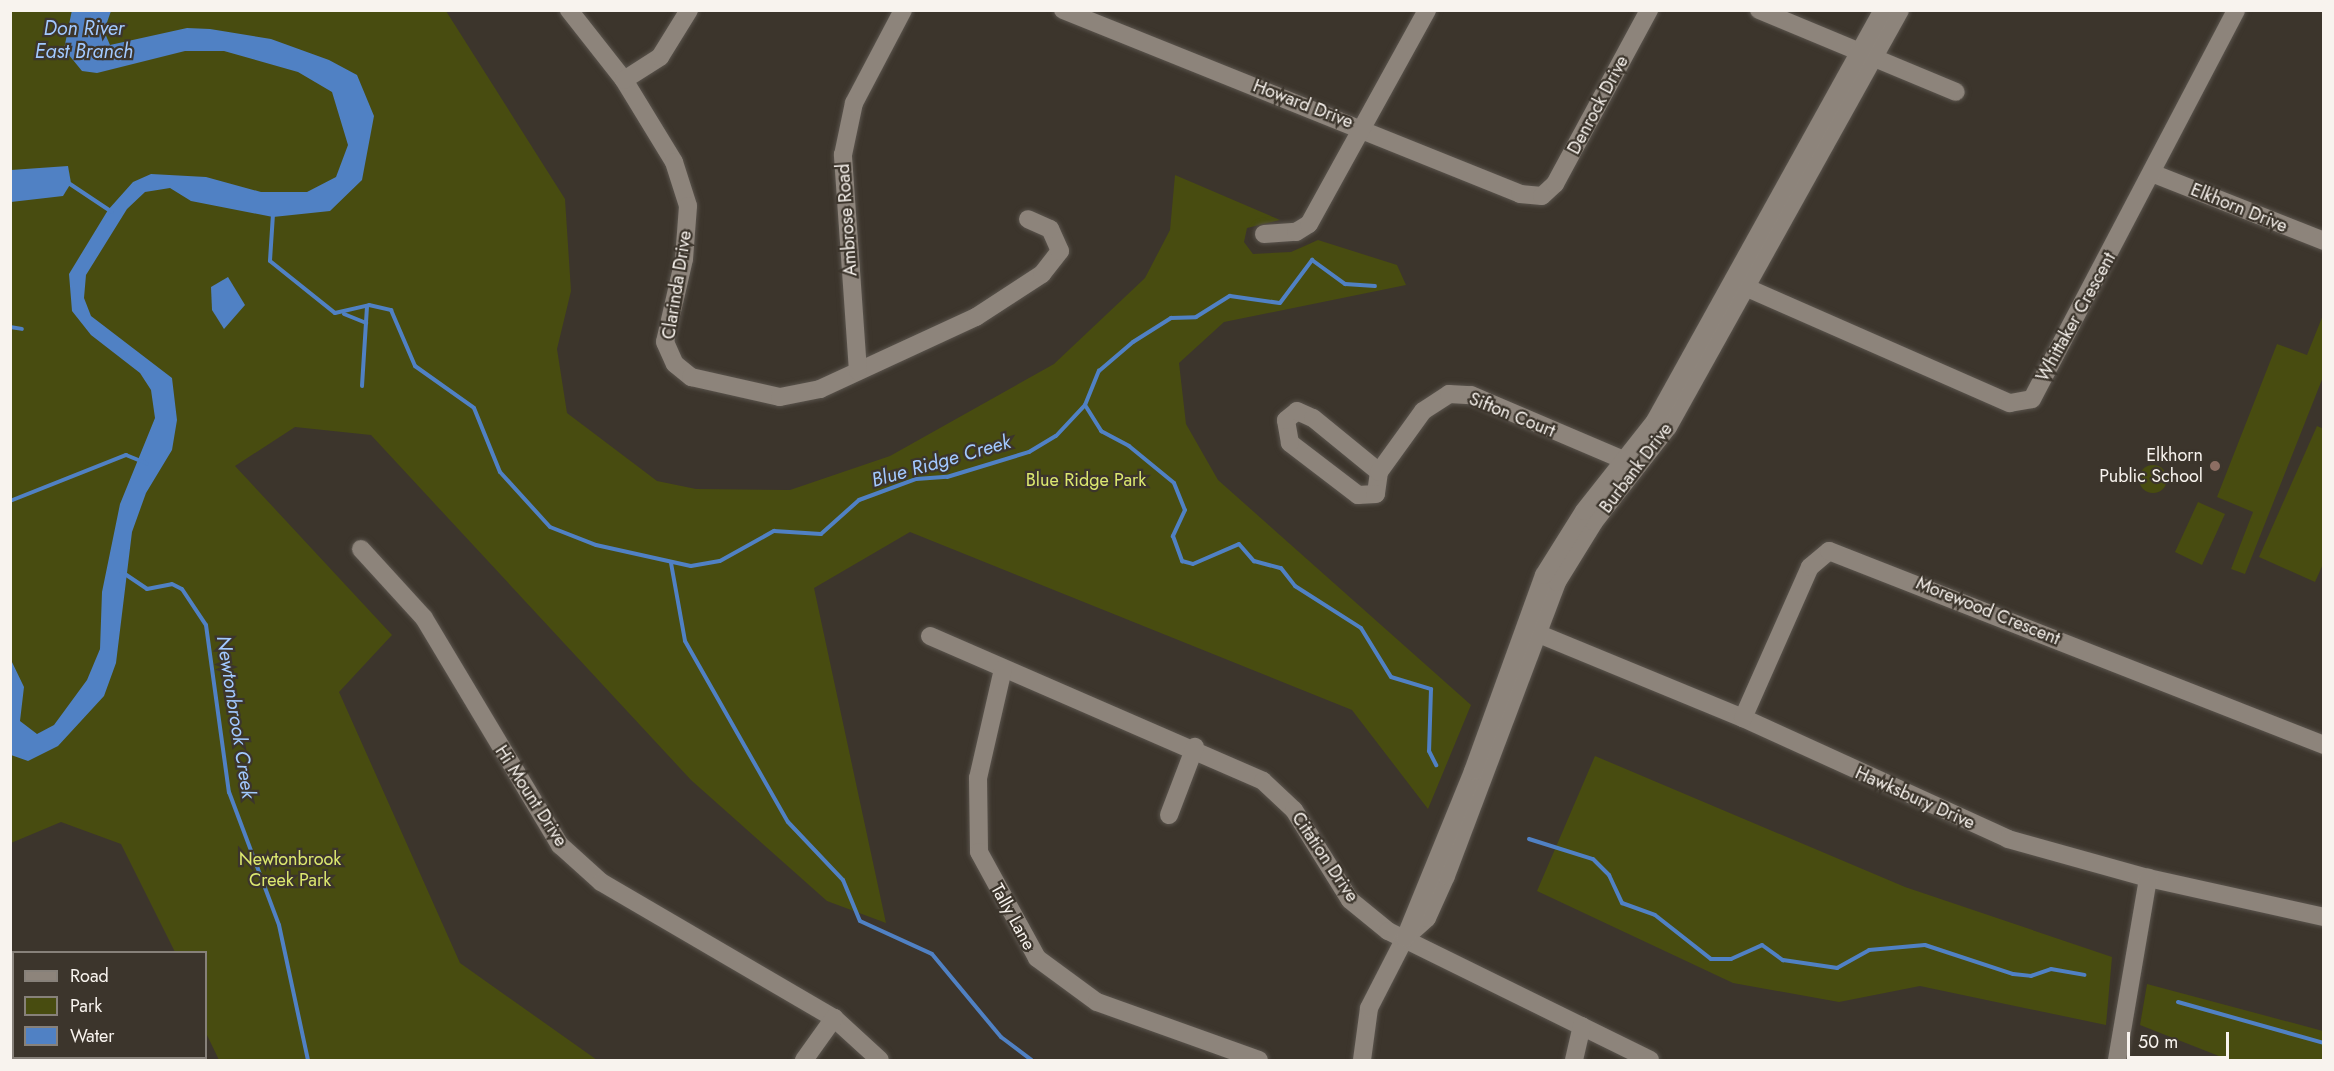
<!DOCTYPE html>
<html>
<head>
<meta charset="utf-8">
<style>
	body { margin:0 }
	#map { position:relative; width:2334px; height:1071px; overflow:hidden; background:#3c352c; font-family:Jost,sans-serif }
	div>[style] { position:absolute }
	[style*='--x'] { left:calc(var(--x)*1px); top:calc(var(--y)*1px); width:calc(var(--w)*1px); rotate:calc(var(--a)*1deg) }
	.green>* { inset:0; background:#484c10 }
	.round { border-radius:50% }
	.water>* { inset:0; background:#5081c4 }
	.stream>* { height:4px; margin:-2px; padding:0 2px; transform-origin:2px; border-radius:2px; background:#5081c4 }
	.roads { filter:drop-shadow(0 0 2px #5a544d) drop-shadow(0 0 2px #5a544d) }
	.minor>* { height:18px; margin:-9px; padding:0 9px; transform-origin:9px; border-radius:9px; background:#8d847b }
	.dots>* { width:16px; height:16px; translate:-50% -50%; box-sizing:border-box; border:3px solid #3c352c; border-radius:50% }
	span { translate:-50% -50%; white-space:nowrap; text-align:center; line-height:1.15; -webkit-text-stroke:4.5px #3c352c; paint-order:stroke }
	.street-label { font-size:18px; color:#f8f3ee }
	.poi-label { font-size:18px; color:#f8f3ee }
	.right { translate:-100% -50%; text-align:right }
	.park-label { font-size:18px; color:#dce86f }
	.water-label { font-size:20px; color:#a2c9ff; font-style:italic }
	.frame { position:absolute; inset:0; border:12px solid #f8f3ee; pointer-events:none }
	.legend { position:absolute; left:12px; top:951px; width:195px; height:108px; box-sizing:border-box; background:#3c352c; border:2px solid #87817a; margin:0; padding:8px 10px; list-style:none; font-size:18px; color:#f8f3ee }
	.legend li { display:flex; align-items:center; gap:12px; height:30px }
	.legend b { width:30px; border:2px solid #87817a }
	.scale { position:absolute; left:2127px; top:1032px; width:102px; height:27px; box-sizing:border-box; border:3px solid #f8f3ee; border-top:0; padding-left:8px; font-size:18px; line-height:21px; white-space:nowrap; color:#f8f3ee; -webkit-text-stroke:4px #3c352c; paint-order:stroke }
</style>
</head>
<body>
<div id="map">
	<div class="green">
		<div style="clip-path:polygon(10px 11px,446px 11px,565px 199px,571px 291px,557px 349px,567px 413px,657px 481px,696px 489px,790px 490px,890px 456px,1054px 364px,1145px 278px,1170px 230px,1175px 175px,1280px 220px,1247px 228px,1244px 242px,1253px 254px,1291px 252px,1318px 240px,1397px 265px,1406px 285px,1224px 322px,1179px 363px,1186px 424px,1218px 480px,1471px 705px,1428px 809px,1352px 710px,910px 532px,814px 588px,886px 923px,827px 901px,691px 780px,371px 435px,295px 427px,235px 466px,392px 635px,339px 692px,460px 963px,597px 1060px,219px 1060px,206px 1033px,206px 952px,175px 952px,121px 844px,61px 822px,11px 843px)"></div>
		<div style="clip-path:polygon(2323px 315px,2323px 377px,2245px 574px,2231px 569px,2253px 512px,2217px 497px,2277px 344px,2307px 355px)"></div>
		<div style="clip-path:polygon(2317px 426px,2324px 429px,2324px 562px,2315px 582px,2259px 557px)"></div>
		<div class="round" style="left:2139px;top:465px;width:28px;height:28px"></div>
		<div style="clip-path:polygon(2198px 502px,2225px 514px,2202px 565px,2175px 552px)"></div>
		<div style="clip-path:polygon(1595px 756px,1905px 887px,2112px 957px,2106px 1025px,1920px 986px,1839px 1002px,1733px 983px,1537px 891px)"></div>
		<div style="clip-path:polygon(2147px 984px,2323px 1031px,2323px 1060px,2229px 1060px,2140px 1025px)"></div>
	</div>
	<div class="water">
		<div style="clip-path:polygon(72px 10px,111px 11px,104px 31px,110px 45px,187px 28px,210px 29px,271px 39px,329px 60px,357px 75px,374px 116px,362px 180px,330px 211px,273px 217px,191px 201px,170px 188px,145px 192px,127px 209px,86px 275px,84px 298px,91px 316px,172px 378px,177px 420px,172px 450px,146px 493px,132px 532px,116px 663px,104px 696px,58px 746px,28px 761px,11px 755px,11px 660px,24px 687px,20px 721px,37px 734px,54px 725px,87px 680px,100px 649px,102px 592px,120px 504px,155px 418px,151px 390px,140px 373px,91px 335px,72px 311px,69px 274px,108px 210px,133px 182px,151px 174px,206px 177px,261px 192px,307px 192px,336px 177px,348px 145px,332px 92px,298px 72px,224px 51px,185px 51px,97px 73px,82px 71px,64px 49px)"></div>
		<div style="clip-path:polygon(68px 166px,71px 183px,63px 196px,11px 202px,11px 170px)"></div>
		<div style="clip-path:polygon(228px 277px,245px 305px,224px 329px,212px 310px,211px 287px)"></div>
	</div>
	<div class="stream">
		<div style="--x:70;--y:184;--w:50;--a:33.7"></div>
		<div style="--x:273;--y:214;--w:47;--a:93.7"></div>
		<div style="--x:270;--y:261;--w:83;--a:38.7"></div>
		<div style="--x:335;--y:313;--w:35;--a:-13"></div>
		<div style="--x:369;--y:305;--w:23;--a:13"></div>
		<div style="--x:391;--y:310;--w:61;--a:66.8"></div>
		<div style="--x:415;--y:366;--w:72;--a:35.4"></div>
		<div style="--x:474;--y:408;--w:69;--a:67.9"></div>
		<div style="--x:500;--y:472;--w:74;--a:47.7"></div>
		<div style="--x:550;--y:527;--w:49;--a:21.4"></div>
		<div style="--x:596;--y:545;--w:97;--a:12.5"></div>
		<div style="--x:691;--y:566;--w:29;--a:-10"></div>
		<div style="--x:720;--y:561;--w:62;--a:-29.1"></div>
		<div style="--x:774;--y:531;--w:47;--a:3.7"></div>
		<div style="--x:821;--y:534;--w:51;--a:-41.8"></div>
		<div style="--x:859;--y:500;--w:61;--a:-20.2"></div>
		<div style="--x:916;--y:479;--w:31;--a:-4"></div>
		<div style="--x:947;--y:477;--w:86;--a:-17"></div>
		<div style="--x:1029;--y:452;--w:31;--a:-31"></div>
		<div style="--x:1056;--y:436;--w:42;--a:-46.9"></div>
		<div style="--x:1085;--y:405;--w:37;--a:-68"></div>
		<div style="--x:1099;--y:371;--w:45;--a:-40.5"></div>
		<div style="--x:1133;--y:342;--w:45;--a:-32.3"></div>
		<div style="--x:1171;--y:318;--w:25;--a:-2"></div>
		<div style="--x:1196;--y:317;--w:40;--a:-32"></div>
		<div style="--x:1230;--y:296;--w:50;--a:8"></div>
		<div style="--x:1280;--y:303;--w:54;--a:-53.3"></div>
		<div style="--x:1312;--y:260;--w:41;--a:36"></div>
		<div style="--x:1345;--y:284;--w:30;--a:4"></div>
		<div style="--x:344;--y:314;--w:24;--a:22"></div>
		<div style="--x:10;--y:327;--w:12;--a:9"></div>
		<div style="--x:362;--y:386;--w:79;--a:-86.4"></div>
		<div style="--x:1085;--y:405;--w:31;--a:58"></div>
		<div style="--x:1101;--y:431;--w:32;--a:28"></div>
		<div style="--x:1129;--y:446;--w:58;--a:39.4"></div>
		<div style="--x:1174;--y:483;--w:29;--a:68"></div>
		<div style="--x:1185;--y:510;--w:29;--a:115"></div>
		<div style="--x:1173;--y:536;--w:27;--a:70"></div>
		<div style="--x:1182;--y:561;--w:11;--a:15"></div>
		<div style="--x:1193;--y:564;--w:50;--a:-23.5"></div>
		<div style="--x:1239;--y:544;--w:23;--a:49"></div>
		<div style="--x:1254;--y:561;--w:28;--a:15"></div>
		<div style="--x:1281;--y:568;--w:23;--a:52"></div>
		<div style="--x:1295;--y:586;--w:78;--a:32.5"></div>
		<div style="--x:1361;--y:628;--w:57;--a:58.5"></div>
		<div style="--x:1391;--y:677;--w:42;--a:16.7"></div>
		<div style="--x:1431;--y:689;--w:62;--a:91.8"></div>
		<div style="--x:1429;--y:751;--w:16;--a:63"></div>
		<div style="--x:10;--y:501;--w:125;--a:-21.6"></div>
		<div style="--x:126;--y:455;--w:22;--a:22"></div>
		<div style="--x:671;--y:563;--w:79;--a:79.8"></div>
		<div style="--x:685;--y:641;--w:208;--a:60.4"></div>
		<div style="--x:788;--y:822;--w:80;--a:46.5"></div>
		<div style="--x:843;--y:880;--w:44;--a:67.5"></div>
		<div style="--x:860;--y:921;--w:79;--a:24.6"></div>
		<div style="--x:932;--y:954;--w:108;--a:50.3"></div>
		<div style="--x:1001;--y:1037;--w:38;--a:37"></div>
		<div style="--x:122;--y:572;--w:30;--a:34"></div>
		<div style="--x:147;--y:589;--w:25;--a:-11"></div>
		<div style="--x:172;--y:584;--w:11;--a:27"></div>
		<div style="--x:182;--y:589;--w:43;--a:56.3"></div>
		<div style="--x:206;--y:625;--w:169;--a:82.2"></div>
		<div style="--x:229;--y:792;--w:142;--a:69.4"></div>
		<div style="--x:279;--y:925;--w:138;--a:77.9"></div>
		<div style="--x:1529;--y:839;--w:67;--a:17.4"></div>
		<div style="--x:1593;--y:859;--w:23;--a:45"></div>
		<div style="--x:1609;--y:875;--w:31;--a:65"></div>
		<div style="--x:1622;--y:903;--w:35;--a:20"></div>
		<div style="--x:1655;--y:915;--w:71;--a:38.2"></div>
		<div style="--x:1711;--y:959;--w:20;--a:0"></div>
		<div style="--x:1731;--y:959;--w:34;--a:-24"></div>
		<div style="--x:1762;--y:945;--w:26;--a:36"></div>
		<div style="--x:1783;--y:960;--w:55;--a:8.4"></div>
		<div style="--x:1837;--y:968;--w:37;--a:-29"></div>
		<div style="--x:1869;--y:950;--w:56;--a:-5.1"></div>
		<div style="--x:1925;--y:945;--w:93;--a:18.2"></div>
		<div style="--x:2013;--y:974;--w:18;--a:6"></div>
		<div style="--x:2031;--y:976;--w:21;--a:-19"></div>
		<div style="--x:2051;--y:969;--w:34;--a:10"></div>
		<div style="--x:2178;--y:1002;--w:152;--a:15.7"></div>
	</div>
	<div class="roads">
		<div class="minor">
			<div style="--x:569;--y:10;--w:89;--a:51.8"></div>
			<div style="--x:624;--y:80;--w:96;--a:58.6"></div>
			<div style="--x:674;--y:162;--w:46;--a:72.3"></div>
			<div style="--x:688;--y:206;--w:53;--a:94.3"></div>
			<div style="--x:684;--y:259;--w:85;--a:102.9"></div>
			<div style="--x:665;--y:342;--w:24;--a:66"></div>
			<div style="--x:675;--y:364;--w:21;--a:39"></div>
			<div style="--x:691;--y:377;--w:91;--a:12.7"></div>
			<div style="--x:780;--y:397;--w:41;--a:-11.3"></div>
			<div style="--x:820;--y:389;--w:172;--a:-24.8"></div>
			<div style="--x:976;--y:317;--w:79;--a:-33.1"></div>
			<div style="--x:1042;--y:274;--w:29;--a:-52"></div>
			<div style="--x:1060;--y:251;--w:24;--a:-114"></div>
			<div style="--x:1050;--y:229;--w:24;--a:-156"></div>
			<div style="--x:1063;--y:10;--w:493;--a:21.9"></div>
			<div style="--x:1520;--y:194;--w:22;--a:5"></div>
			<div style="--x:1542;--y:196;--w:18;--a:-43"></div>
			<div style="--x:1555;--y:184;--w:198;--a:-61.6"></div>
			<div style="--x:1759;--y:10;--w:213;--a:22.6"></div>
			<div style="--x:624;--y:80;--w:43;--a:-32.6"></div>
			<div style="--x:660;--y:57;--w:55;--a:-58.3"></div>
			<div style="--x:2154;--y:174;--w:183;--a:21.5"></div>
			<div style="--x:1264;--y:234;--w:32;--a:-4"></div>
			<div style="--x:1296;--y:232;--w:15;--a:-32"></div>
			<div style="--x:1309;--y:224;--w:244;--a:-61.1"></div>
			<div style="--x:1736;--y:283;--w:299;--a:23.7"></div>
			<div style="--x:2010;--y:403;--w:22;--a:-10"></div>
			<div style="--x:2032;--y:399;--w:439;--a:-62.3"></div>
			<div style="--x:858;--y:371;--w:217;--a:-94"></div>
			<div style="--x:843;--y:155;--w:53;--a:-78.1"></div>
			<div style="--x:854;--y:103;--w:105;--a:-62.2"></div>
			<div style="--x:1379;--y:472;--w:22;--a:98"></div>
			<div style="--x:1376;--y:494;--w:18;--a:177"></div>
			<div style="--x:1358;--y:495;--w:86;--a:-142.6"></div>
			<div style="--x:1290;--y:443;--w:23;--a:-100"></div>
			<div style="--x:1286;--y:420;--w:14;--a:-39"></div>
			<div style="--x:1297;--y:411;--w:17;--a:24"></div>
			<div style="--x:1313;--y:418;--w:85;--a:39.3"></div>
			<div style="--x:1379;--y:472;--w:75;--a:-54.2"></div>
			<div style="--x:1423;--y:411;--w:31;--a:-33"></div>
			<div style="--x:1449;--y:394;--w:22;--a:3"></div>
			<div style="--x:1471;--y:395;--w:178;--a:23.1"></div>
			<div style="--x:361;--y:549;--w:93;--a:47.6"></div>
			<div style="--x:424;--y:618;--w:265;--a:59.1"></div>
			<div style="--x:560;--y:845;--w:55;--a:42.1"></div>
			<div style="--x:601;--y:882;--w:270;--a:30.3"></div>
			<div style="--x:834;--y:1018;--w:62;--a:42.4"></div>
			<div style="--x:1527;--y:629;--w:234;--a:22.4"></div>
			<div style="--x:1743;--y:718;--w:291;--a:24.5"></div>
			<div style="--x:2008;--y:839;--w:145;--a:15.6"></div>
			<div style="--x:2148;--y:878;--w:180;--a:12.5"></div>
			<div style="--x:930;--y:636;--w:363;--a:23.5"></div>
			<div style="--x:1263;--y:781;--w:42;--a:43.1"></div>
			<div style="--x:1294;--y:810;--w:106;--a:58.1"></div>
			<div style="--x:1350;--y:900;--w:49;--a:39.2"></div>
			<div style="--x:1388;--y:931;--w:292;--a:26.2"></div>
			<div style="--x:1003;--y:669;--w:112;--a:102.9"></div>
			<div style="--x:978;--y:778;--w:74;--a:89.2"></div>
			<div style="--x:979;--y:852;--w:121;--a:61.3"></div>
			<div style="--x:1037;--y:958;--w:74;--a:36.3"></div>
			<div style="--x:1097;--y:1002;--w:172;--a:19.7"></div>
			<div style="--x:1743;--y:718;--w:165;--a:-66.1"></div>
			<div style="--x:1810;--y:567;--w:25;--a:-40"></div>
			<div style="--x:1829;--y:551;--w:532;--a:21.4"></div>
			<div style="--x:1169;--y:815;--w:73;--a:-69.1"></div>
			<div style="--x:1406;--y:937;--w:28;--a:-42"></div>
			<div style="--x:1427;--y:918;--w:46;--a:-65.7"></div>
			<div style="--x:1446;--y:876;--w:314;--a:-69.3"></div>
			<div style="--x:1557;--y:582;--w:70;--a:-58.3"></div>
			<div style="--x:1594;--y:522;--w:120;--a:-52.1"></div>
			<div style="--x:1668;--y:427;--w:477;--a:-60.9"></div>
			<div style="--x:10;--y:1002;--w:7;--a:-56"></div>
			<div style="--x:10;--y:1022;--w:6;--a:45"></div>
			<div style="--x:73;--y:1058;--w:3;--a:45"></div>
			<div style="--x:804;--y:1060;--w:52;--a:-54.5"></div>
			<div style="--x:1362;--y:1060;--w:52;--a:-82.3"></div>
			<div style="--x:1369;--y:1008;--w:79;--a:-62.8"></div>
			<div style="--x:1405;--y:938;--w:180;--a:-67.8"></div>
			<div style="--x:1473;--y:771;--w:208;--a:-70.1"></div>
			<div style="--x:1544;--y:575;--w:75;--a:-58"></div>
			<div style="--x:1584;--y:511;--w:115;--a:-51.7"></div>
			<div style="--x:1655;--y:421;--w:470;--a:-61"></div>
			<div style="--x:1574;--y:1060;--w:35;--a:-77"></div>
			<div style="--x:2117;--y:1060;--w:185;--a:-80.3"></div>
		</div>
	</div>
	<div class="dots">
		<div style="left:2215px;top:466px;background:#8d6e63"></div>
	</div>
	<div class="street-label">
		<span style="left:1303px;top:104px;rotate:21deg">Howard Drive</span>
		<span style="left:1598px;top:105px;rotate:-62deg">Denrock Drive</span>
		<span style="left:2239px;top:208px;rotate:22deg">Elkhorn Drive</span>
		<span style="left:847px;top:220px;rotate:-94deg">Ambrose Road</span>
		<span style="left:677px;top:285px;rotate:-81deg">Clarinda Drive</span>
		<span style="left:2076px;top:317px;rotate:-61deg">Whittaker Crescent</span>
		<span style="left:1512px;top:415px;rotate:22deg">Sifton Court</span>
		<span style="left:1636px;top:468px;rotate:-53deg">Burbank Drive</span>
		<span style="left:1988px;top:611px;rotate:22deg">Morewood Crescent</span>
		<span style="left:531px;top:796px;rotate:57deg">Hi Mount Drive</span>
		<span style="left:1915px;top:798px;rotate:24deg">Hawksbury Drive</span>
		<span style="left:1325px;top:857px;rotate:56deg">Citation Drive</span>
		<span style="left:1013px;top:917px;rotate:61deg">Tally Lane</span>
	</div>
	<div class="poi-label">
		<span class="right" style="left:2203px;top:466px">Elkhorn<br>Public School</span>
	</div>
	<div class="park-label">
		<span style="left:1086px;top:480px">Blue Ridge Park</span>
		<span style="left:290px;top:870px">Newtonbrook<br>Creek Park</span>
	</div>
	<div class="water-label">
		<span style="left:84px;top:40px">Don River<br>East Branch</span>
		<span style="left:941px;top:461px;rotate:-16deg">Blue Ridge Creek</span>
		<span style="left:236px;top:717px;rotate:81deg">Newtonbrook Creek</span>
	</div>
	<div class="frame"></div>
	<ul class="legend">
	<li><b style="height:8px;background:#8d847b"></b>Road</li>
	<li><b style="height:16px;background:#484c10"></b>Park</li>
	<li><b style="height:16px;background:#5081c4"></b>Water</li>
	</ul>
	<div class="scale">50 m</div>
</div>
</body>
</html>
